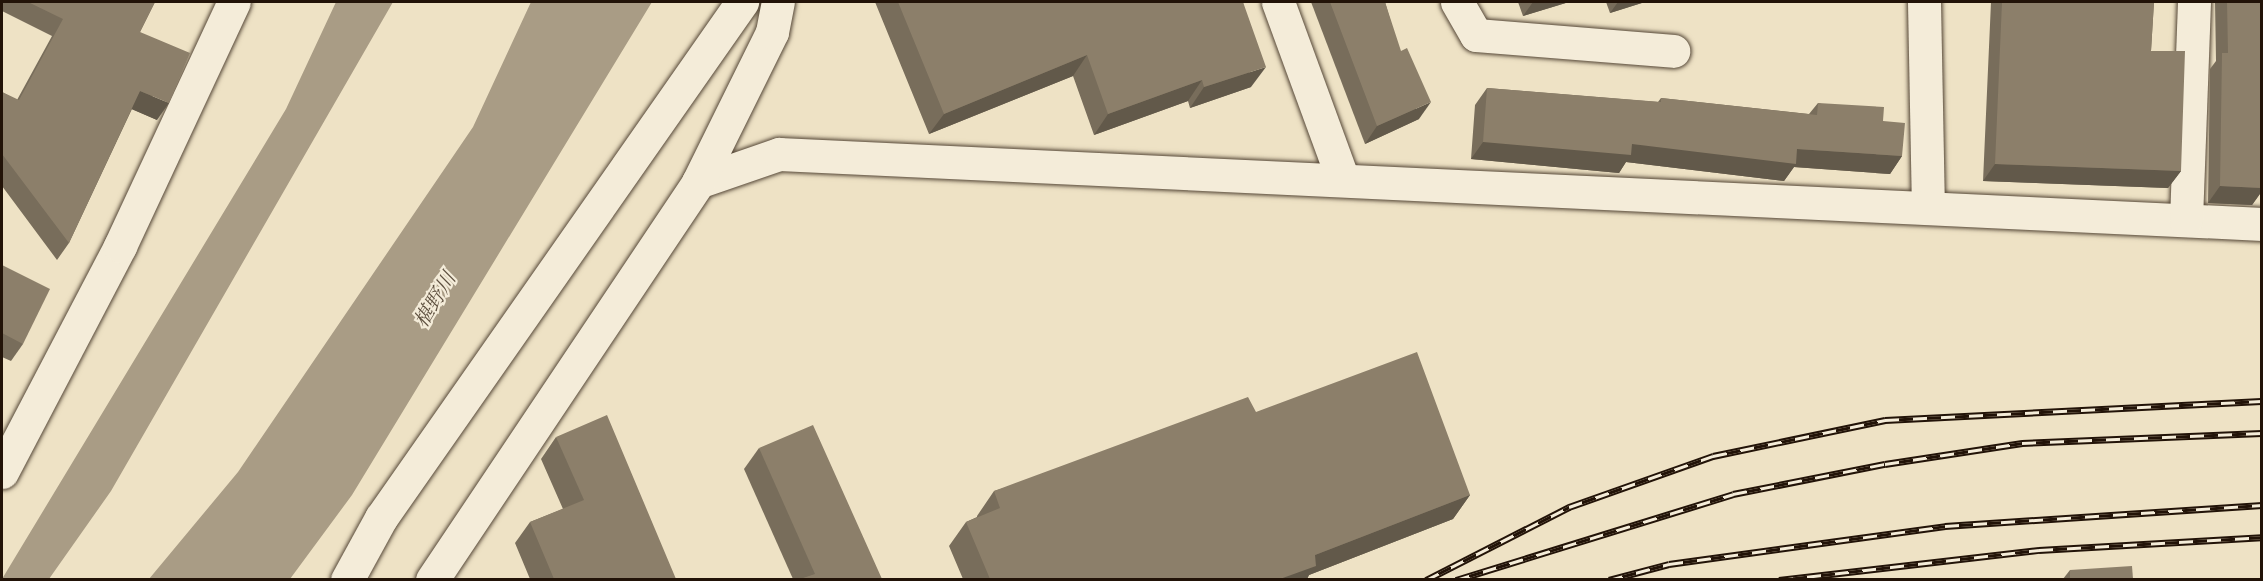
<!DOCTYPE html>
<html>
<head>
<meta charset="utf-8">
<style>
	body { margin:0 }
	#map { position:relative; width:2263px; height:581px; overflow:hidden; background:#eee2c5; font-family:"IM FELL Double Pica","Noto Serif JP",serif }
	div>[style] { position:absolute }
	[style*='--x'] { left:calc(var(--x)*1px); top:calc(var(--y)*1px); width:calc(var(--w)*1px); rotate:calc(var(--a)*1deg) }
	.water>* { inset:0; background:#a99c85 }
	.roads { filter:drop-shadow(0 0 2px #554737) drop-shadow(0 0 2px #554737) }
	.minor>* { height:33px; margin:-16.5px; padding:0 16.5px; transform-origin:16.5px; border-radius:16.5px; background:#f4ecd9 }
	.rail>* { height:7px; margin-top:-3.5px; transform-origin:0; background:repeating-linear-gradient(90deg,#f4ecd9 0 14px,#221308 0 28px); box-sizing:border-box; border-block:2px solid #221308 }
	.wall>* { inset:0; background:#786d5b }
	.shaded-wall>* { inset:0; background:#62594a }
	.building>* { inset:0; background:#8c7f6a }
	span { translate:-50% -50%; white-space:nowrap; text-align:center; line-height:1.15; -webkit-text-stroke:4.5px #f4ecd9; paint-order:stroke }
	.water-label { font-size:20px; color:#5f5140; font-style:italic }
	.frame { position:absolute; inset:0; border:3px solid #221308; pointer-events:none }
</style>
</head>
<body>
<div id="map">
	<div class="water">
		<div style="clip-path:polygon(336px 2px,393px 2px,111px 491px,49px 579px,2px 579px,286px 109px)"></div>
		<div style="clip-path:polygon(531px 2px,652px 2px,352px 495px,290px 579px,149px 579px,238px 472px,473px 127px)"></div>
	</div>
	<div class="roads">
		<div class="minor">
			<div style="--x:1278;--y:2;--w:189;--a:69.9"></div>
			<div style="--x:1457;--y:2;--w:38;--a:60"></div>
			<div style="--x:1476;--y:35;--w:198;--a:4.6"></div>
			<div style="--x:1924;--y:2;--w:205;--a:88.9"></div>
			<div style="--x:698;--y:182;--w:86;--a:-19.1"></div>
			<div style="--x:779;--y:154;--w:1485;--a:2.7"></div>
			<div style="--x:2186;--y:220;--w:218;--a:-87.9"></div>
			<div style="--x:2;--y:472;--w:255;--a:-62.4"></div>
			<div style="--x:120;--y:246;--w:269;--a:-65"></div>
			<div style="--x:347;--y:580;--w:71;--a:-61.3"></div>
			<div style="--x:381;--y:518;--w:630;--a:-55.02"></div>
			<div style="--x:432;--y:580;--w:479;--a:-56.2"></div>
			<div style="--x:698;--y:182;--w:167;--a:-63.7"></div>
			<div style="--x:772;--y:32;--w:31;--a:-79"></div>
		</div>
	</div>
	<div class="rail">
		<div style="--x:1426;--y:580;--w:161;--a:-27"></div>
		<div style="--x:1569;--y:507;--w:153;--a:-19.5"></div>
		<div style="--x:1713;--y:456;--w:176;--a:-11.8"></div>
		<div style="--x:1885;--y:420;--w:377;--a:-2.9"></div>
		<div style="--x:1456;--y:580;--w:290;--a:-17.2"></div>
		<div style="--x:1733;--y:494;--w:155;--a:-11.2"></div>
		<div style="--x:1885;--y:464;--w:139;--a:-8.7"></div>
		<div style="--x:2022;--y:443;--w:240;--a:-2.4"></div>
		<div style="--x:1609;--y:580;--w:62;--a:-14.9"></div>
		<div style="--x:1669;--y:564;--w:279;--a:-7.8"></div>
		<div style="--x:1945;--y:526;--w:318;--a:-3.8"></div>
		<div style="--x:1779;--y:580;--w:262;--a:-6.6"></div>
		<div style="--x:2039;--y:550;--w:223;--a:-3.3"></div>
	</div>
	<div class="wall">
		<div style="clip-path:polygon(2px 2px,155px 2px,140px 32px,157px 120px,132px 109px,69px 243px,57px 260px,2px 186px,2px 92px,17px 100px,52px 36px,2px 11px)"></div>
		<div style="clip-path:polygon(875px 2px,1243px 2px,1251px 87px,1190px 108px,1188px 101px,1094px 135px,1073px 76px,929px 134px)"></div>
		<div style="clip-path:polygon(1311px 2px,1385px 2px,1419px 119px,1365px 144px)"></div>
		<div style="clip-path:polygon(1518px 2px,1569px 2px,1523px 16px)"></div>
		<div style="clip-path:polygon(1606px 2px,1645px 2px,1610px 13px)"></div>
		<div style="clip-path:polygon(1991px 2px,2154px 2px,2151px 51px,2181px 171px,2168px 188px,1983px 181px)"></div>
		<div style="clip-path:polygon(2215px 2px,2262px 2px,2262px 191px,2252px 205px,2208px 203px,2210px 69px,2216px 61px)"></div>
		<div style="clip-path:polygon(1487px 88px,1658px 102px,1661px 98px,1809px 114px,1818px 103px,1883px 121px,1902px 156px,1890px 174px,1794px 167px,1784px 181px,1626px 162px,1619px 173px,1471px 159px,1475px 105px)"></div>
		<div style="clip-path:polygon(2px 265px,23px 344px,11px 361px,2px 357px)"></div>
		<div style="clip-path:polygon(1256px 412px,1470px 495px,1453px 519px,1309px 575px,1307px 579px,963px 579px,949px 546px,966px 522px,977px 517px,977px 516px,994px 491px)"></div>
		<div style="clip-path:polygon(556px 437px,676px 579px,530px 579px,515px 543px,530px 522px,563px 509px,541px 459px)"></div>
		<div style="clip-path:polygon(759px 448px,882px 579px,793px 579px,744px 469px)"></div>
		<div style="clip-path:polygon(2070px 570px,2133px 579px,2063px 579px)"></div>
	</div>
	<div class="shaded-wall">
		<div style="clip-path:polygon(1533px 2px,1569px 2px,1523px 16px)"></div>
		<div style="clip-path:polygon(1618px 2px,1645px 2px,1610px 13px)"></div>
		<div style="clip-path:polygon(1087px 55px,1073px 76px,929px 134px,944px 114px)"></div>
		<div style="clip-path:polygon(1266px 67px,1251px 87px,1190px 108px,1204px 87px)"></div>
		<div style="clip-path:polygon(1202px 80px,1188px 101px,1094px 135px,1108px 114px)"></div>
		<div style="clip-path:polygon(140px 91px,169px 103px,157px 120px,129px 108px)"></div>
		<div style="clip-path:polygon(1431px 102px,1419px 119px,1365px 144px,1377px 126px)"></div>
		<div style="clip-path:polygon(1483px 142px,1632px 144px,1797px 149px,1902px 156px,1890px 174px,1794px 167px,1784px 181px,1626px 162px,1619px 173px,1471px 159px)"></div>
		<div style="clip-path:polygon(1995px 164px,2181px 171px,2168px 188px,1983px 181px)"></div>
		<div style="clip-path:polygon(2220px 186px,2262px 188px,2262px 191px,2252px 205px,2208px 203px)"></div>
		<div style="clip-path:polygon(1470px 495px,1453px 519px,1309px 575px,1307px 579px,1280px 579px,1315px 555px)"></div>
	</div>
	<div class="building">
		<div style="clip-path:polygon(28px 2px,155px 2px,140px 32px,190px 53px,169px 103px,140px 91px,69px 243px,2px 154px,2px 92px,19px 100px,63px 19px)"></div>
		<div style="clip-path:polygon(898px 2px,1243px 2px,1266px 67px,1204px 87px,1202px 80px,1108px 114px,1087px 55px,944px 114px)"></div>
		<div style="clip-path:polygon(1330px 2px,1385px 2px,1401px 51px,1407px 48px,1431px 102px,1377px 126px)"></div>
		<div style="clip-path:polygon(2002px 2px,2154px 2px,2151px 51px,2185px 51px,2181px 171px,1995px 164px)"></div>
		<div style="clip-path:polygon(2227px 2px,2262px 2px,2262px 188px,2220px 186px,2222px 53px,2228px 53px)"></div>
		<div style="clip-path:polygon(1487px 88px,1661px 102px,1661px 98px,1817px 115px,1818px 103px,1884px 107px,1883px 121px,1905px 123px,1902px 156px,1797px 149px,1796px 164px,1632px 144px,1631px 155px,1483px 142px)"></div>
		<div style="clip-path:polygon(2px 265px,50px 289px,23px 344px,2px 333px)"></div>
		<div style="clip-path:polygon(1417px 352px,1470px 495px,1315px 555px,1316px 566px,1280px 579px,990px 579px,966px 522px,1000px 508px,994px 491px,1248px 397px,1256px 412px)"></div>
		<div style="clip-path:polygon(607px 415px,676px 579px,554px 579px,530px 522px,584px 500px,556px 437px)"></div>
		<div style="clip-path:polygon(813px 425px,882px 579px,800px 579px,815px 574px,759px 448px)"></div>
		<div style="clip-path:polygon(2132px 566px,2133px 579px,2070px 579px,2070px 570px)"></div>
	</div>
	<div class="water-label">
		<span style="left:435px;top:300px;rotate:-59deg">椹野川</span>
	</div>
	<div class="frame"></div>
</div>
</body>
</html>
